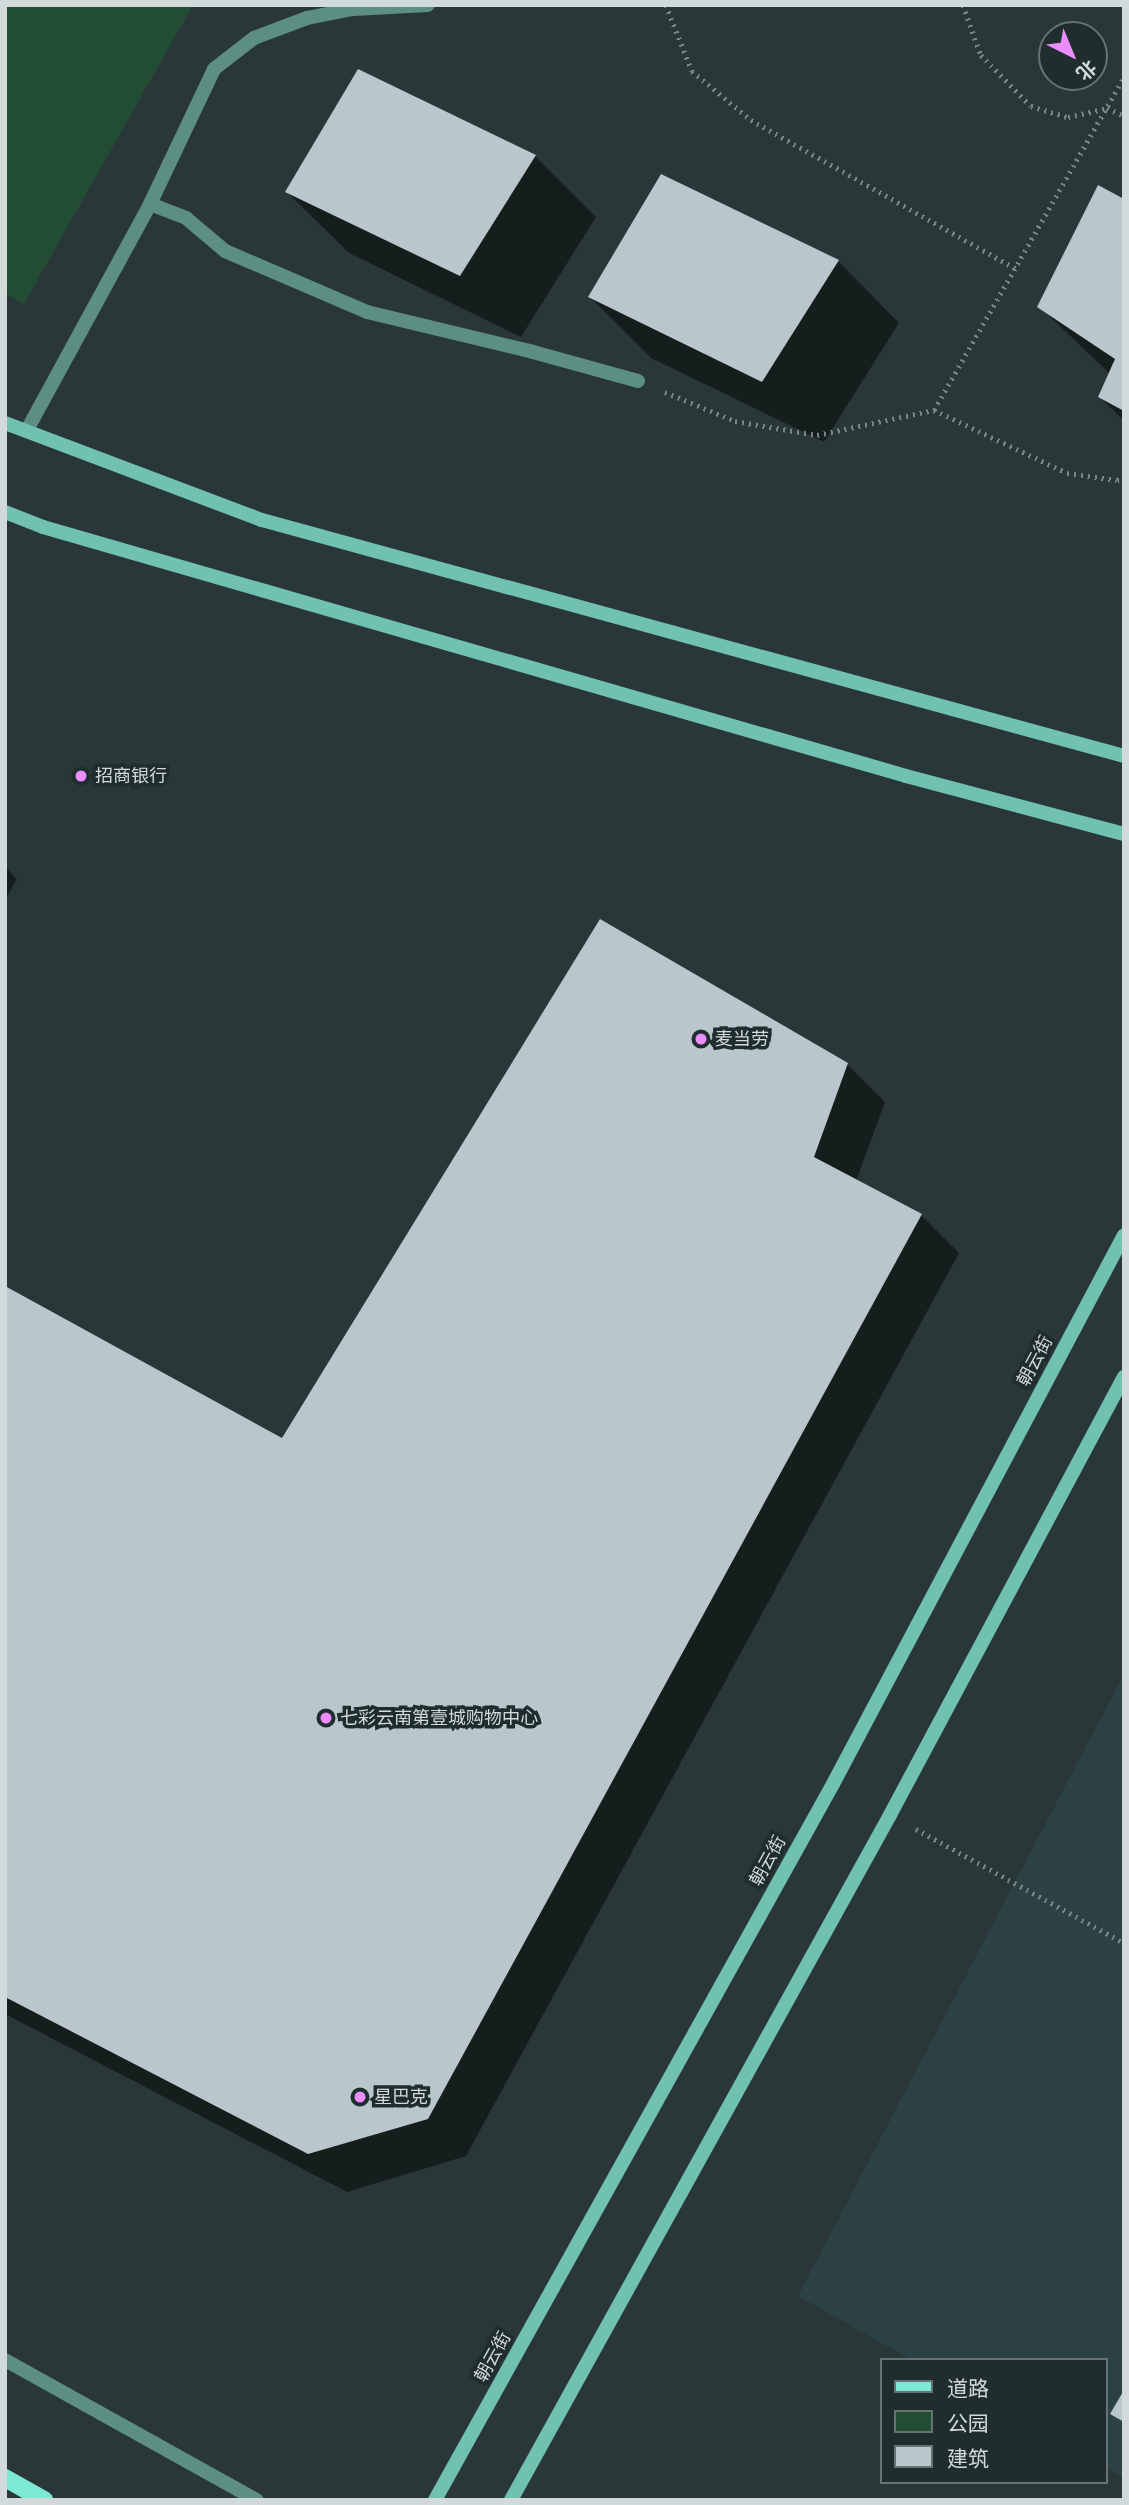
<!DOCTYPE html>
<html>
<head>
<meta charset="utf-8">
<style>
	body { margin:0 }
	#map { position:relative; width:1129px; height:2505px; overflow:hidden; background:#2a3738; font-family:"Roboto Condensed","Noto Sans SC",sans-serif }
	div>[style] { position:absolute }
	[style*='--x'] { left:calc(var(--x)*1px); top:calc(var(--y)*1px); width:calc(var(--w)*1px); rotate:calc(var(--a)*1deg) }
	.built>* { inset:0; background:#2b4143 }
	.green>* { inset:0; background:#234c34 }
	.shadow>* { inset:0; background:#0007 }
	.building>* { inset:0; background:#b9c7cd }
	.path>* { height:4.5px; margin-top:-2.25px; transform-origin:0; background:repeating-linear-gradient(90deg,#7b8586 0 2px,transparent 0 7px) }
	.street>* { height:14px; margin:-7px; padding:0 7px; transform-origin:7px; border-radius:7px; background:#5d8e84 }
	.secondary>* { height:14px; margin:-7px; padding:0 7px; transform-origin:7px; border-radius:7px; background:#70c1b1 }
	.primary>* { height:18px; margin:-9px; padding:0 9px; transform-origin:9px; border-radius:9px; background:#7de8d4 }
	.dots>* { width:19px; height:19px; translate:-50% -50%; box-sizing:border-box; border:4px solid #202d2e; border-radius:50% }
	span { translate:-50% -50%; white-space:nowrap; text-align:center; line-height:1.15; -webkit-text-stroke:7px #202d2e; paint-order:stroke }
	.poi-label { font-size:18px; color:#d1d9da }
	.left { translate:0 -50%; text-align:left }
	.street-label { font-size:18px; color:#d1d9da }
	.frame { position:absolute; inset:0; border:7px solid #d1d9da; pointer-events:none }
	.legend { position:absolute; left:880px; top:2358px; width:228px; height:126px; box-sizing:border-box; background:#202d2e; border:2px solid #677273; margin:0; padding:9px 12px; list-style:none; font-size:21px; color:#d1d9da }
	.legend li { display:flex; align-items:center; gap:14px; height:35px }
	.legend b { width:35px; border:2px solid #677273 }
	.north { position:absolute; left:1038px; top:21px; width:70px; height:70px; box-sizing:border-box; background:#202d2e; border:2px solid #677273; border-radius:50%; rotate:137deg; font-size:19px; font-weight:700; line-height:28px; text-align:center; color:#d1d9da }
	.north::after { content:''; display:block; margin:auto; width:24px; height:32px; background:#eb8dfc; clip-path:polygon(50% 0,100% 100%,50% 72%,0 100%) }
</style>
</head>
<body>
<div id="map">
	<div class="built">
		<div style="clip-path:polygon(1124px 1674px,1124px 2478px,1106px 2468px,1106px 2360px,912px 2360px,798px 2296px)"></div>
	</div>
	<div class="green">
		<div style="clip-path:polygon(5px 5px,193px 5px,24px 304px,5px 294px)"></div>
	</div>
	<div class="shadow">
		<div style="clip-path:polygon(535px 156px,596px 217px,521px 337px,349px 253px,287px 192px)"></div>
		<div style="clip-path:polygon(1124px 201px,1124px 421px,1100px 397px,1110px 374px,1039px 306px)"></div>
		<div style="clip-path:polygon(838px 261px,899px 323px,824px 442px,651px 358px,590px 297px)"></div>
		<div style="clip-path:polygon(5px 867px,17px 879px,5px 900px)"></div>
		<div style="clip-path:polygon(847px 1064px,885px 1102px,856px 1181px,921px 1215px,959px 1253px,466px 2156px,347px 2192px,5px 2014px,5px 1288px,283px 1440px)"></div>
	</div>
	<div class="building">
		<div style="clip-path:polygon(358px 69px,536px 155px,460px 276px,285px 192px)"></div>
		<div style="clip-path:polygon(661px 174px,839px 260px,762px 382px,588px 297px)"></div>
		<div style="clip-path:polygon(1098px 185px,1124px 199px,1124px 411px,1098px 397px,1115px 359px,1037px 307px)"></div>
		<div style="clip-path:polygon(600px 919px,848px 1063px,814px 1157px,922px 1214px,428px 2119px,308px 2154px,5px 1997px,5px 1286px,282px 1438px)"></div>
		<div style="clip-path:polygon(1124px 2390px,1124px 2422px,1110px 2414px)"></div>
	</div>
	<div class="path">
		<div style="--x:666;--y:5;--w:71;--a:68.5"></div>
		<div style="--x:692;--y:71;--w:77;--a:39.7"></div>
		<div style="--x:751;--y:120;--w:304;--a:29.3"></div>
		<div style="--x:963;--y:5;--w:53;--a:70.2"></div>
		<div style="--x:981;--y:55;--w:71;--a:45.6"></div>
		<div style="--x:1031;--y:106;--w:39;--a:17"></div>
		<div style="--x:1068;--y:117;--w:40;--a:-13"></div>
		<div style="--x:1107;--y:108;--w:19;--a:25"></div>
		<div style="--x:665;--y:392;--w:76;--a:22.5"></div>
		<div style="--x:735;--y:421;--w:83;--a:9.7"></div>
		<div style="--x:817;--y:435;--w:120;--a:-12.1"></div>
		<div style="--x:934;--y:410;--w:383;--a:-60.3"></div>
		<div style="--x:934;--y:410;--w:147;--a:25.3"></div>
		<div style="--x:1067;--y:473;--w:50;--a:8"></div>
		<div style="--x:1117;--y:480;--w:7;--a:-16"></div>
		<div style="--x:916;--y:1829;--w:237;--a:28.7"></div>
	</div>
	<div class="street">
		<div style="--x:150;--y:204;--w:39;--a:21"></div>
		<div style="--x:186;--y:218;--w:51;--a:40.2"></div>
		<div style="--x:225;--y:251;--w:155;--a:23.2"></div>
		<div style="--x:367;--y:312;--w:171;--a:13.5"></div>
		<div style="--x:533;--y:352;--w:109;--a:15.4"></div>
		<div style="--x:27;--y:430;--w:257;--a:-61.4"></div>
		<div style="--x:150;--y:204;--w:149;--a:-64.6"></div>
		<div style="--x:214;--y:69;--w:51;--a:-37.8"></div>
		<div style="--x:254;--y:38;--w:57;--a:-20.7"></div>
		<div style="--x:307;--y:18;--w:47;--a:-11.1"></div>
		<div style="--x:353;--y:9;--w:75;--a:-3.1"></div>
		<div style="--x:5;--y:2360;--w:288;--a:29.1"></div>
	</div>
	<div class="secondary">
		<div style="--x:5;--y:423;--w:275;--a:20.7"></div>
		<div style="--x:262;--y:520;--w:894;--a:15.31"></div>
		<div style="--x:5;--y:512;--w:41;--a:21.5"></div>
		<div style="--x:43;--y:527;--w:898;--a:16.09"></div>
		<div style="--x:906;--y:776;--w:226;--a:14.9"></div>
		<div style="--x:435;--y:2500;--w:819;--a:-60.93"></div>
		<div style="--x:833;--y:1784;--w:621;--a:-62.07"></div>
		<div style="--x:511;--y:2500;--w:783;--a:-61.04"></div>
		<div style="--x:890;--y:1815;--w:497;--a:-61.9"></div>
	</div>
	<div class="primary">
		<div style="--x:5;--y:2478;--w:45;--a:29.4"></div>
	</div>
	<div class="dots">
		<div style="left:81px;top:776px;background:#eb8dfc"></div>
		<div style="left:701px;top:1039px;background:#eb8dfc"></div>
		<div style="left:326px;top:1718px;background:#eb8dfc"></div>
		<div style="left:360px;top:2097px;background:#eb8dfc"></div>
	</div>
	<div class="poi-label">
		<span class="left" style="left:95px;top:776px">招商银行</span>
		<span class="left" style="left:715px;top:1039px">麦当劳</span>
		<span class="left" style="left:340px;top:1718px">七彩云南第壹城购物中心</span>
		<span class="left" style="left:374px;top:2097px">星巴克</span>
	</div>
	<div class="street-label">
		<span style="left:1035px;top:1361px;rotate:-62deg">朝云街</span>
		<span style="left:768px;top:1861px;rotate:-61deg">朝云街</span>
		<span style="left:493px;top:2357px;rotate:-61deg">朝云街</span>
	</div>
	<div class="frame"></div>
	<ul class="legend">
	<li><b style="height:9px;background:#7de8d4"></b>道路</li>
	<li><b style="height:19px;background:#234c34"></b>公园</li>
	<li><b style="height:19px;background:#b9c7cd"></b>建筑</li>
	</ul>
	<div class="north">北</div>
</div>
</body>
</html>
